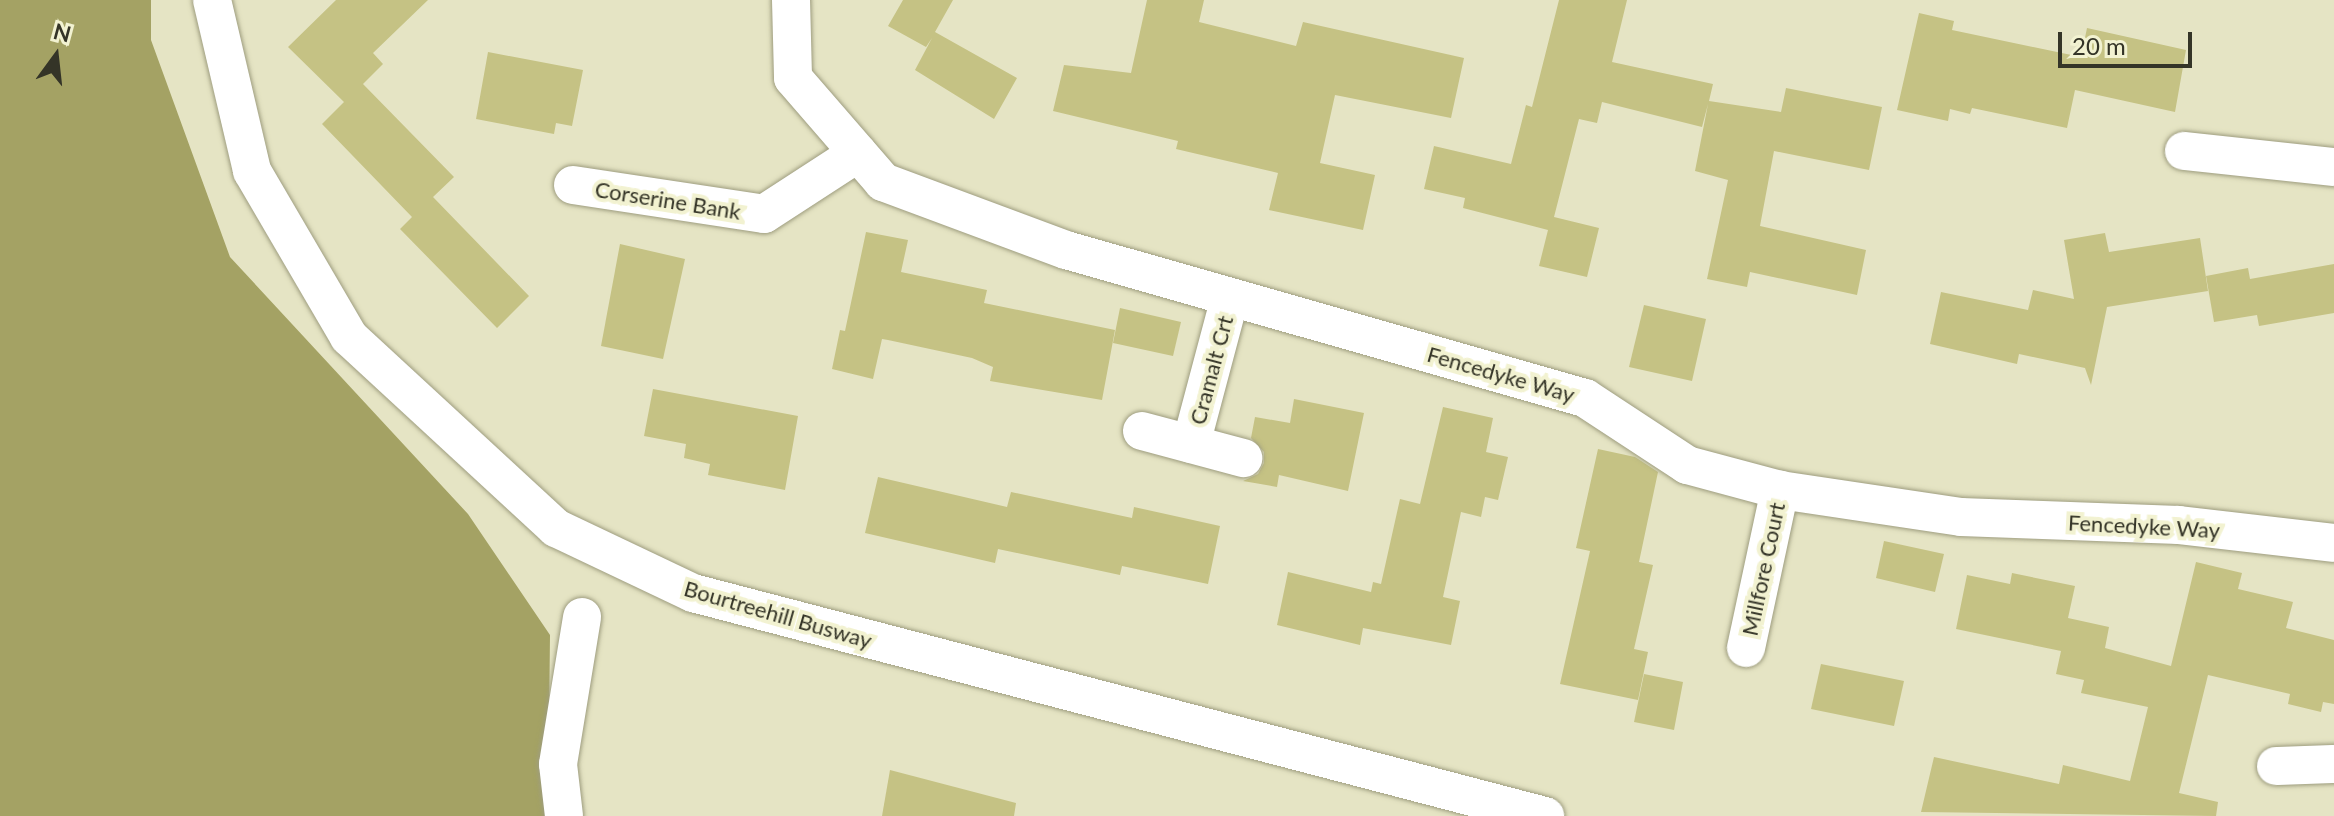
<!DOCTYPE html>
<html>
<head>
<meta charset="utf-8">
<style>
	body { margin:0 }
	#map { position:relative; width:2334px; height:816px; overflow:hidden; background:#e5e4c4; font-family:Lato,sans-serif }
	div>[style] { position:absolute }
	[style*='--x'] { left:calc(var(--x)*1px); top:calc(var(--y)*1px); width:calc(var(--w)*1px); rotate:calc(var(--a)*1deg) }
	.forest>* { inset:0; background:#a4a264 }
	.building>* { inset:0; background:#c5c284 }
	.roads { filter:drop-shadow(0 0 2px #9e9d7f) drop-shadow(0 0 2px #9e9d7f) }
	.street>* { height:38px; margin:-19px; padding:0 19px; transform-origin:19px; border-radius:19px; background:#fff }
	span { translate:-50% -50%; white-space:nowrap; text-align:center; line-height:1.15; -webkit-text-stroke:8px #f2f2d1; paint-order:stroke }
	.street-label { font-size:22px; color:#343427 }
	.north { position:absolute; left:16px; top:16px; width:80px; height:80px; -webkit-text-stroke:6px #f2f2d1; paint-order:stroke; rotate:15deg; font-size:22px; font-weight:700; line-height:32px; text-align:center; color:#343427 }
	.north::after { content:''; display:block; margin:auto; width:28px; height:36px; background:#343427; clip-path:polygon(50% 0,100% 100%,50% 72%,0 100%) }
	.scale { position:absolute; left:2058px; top:32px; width:134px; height:36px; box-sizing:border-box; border:4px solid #343427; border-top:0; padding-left:10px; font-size:24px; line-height:28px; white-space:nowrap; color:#343427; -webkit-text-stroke:6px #f2f2d1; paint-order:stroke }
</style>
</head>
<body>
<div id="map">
	<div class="forest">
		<div style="clip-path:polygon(0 0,151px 0,151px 40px,230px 257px,468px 514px,550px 635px,548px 816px,0 816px)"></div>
	</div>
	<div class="building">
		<div style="clip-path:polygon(336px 0,428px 0,373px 53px,383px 64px,363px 84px,454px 177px,433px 197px,529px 296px,497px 328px,400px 229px,412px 217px,322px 124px,344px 102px,288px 47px)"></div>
		<div style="clip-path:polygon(903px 0,953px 0,935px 32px,1017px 78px,994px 119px,915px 70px,932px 38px,926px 47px,888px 26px)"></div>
		<div style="clip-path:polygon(1147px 0,1204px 0,1199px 22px,1296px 46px,1303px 22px,1464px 58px,1451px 118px,1335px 95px,1320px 163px,1375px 175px,1363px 230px,1269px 210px,1278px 173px,1176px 149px,1178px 141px,1053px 111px,1064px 65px,1131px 73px)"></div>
		<div style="clip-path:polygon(1559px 0,1627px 0,1612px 62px,1713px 84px,1709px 101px,1781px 112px,1786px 88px,1882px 107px,1869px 170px,1774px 151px,1760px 226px,1866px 250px,1857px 295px,1750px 272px,1747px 287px,1707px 279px,1728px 180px,1695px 171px,1708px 104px,1702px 127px,1602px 102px,1597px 123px,1579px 119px,1554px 217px,1599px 228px,1587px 277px,1539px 266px,1548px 230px,1463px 208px,1465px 198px,1424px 189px,1434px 146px,1511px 164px,1526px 105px,1532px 107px)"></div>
		<div style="clip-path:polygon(1919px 13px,1954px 21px,1952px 30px,2081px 57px,2087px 28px,2186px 50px,2175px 112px,2075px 90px,2067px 128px,1972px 108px,1970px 114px,1950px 109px,1948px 121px,1897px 110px)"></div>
		<div style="clip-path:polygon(488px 52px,583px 70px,572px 126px,556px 123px,554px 134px,476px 119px)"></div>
		<div style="clip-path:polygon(866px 232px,908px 240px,901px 272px,987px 290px,984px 303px,1115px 330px,1102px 400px,990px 381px,993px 367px,972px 358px,888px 340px,882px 339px,873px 379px,832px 369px,840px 330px,845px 331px)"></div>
		<div style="clip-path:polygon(2105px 233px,2109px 252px,2200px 238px,2208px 291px,2107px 307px,2091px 385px,2085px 368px,2019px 354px,2017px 364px,1930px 344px,1941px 292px,2028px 310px,2033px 290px,2074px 299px,2064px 240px)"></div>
		<div style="clip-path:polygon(620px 244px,685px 259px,663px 359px,601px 346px)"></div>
		<div style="clip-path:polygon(2334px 264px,2334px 313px,2259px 326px,2257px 315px,2214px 322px,2206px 276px,2248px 268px,2250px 279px)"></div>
		<div style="clip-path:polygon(1644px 305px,1706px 319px,1692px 381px,1629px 367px)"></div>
		<div style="clip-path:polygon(1120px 308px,1181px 322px,1173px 356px,1113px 343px)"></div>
		<div style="clip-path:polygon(653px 389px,798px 416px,785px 490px,708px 475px,710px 464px,684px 458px,686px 444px,644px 436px)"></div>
		<div style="clip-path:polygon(1294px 399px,1364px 413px,1348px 491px,1279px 475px,1277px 487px,1243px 481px,1258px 474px,1264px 463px,1264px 452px,1251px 438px,1255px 417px,1290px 423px)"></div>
		<div style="clip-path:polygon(1443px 407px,1493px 418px,1486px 452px,1508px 457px,1498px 500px,1485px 497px,1481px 517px,1461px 512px,1443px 597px,1460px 601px,1451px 645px,1363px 628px,1360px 645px,1277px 625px,1288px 572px,1371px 592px,1373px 582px,1381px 584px,1400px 499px,1420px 504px)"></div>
		<div style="clip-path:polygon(1598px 449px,1635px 457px,1658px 472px,1639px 562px,1653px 565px,1634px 649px,1648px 652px,1638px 700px,1560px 684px,1590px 551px,1576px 548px)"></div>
		<div style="clip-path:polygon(878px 477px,1007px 507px,1011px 492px,1132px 518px,1134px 507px,1220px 526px,1208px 584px,1122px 566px,1120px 575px,998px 549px,995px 563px,865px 533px)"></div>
		<div style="clip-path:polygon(1884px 541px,1944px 554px,1935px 592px,1876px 578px)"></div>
		<div style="clip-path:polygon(2196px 562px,2242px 573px,2238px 589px,2293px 602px,2286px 628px,2334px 640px,2334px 704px,2323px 702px,2321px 712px,2288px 704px,2290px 694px,2208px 675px,2179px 793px,2218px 802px,2216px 816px,1921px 812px,1934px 757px,2059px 784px,2063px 765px,2130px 781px,2148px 707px,2081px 693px,2084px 680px,2056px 674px,2061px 651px,1956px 629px,1967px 575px,2010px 584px,2012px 573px,2075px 586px,2068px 618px,2109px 627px,2105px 648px,2171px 666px)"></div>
		<div style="clip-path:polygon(1821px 664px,1904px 681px,1894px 726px,1811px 709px)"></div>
		<div style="clip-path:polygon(1644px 674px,1683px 682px,1674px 730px,1634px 722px)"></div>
		<div style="clip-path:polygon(890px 770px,1016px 803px,1014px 816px,882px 816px)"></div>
	</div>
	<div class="roads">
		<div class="street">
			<div style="--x:212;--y:0;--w:176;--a:76.8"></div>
			<div style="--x:252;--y:171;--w:192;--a:59.7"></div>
			<div style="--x:349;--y:337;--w:282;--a:42.7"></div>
			<div style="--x:556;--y:528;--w:152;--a:25.4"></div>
			<div style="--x:693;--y:593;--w:881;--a:14.67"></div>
			<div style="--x:791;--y:0;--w:78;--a:88.5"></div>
			<div style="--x:793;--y:78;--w:138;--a:49.1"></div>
			<div style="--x:883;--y:182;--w:195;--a:20.4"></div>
			<div style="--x:1066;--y:250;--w:540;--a:15.92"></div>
			<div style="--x:1585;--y:398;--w:122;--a:33.3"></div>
			<div style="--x:1687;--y:465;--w:96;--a:15"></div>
			<div style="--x:1780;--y:490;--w:183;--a:8.5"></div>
			<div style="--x:1961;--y:517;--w:218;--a:2.1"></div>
			<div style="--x:2179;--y:525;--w:156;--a:6.6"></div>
			<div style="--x:2184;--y:151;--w:151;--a:6.1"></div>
			<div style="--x:573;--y:185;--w:193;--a:8.6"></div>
			<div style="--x:764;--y:214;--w:112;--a:-33"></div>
			<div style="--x:1142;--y:431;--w:105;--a:15"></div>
			<div style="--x:1191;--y:444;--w:152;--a:-75.1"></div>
			<div style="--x:1746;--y:648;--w:162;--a:-77.9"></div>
			<div style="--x:2276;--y:766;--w:58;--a:-2"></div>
			<div style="--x:564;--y:816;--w:52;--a:-96.6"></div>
			<div style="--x:558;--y:764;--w:149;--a:-80.7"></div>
		</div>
	</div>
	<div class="street-label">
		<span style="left:668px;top:200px;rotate:9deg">Corserine Bank</span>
		<span style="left:1211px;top:370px;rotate:-75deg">Cramalt Crt</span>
		<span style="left:1501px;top:374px;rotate:16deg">Fencedyke Way</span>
		<span style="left:2144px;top:526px;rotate:3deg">Fencedyke Way</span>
		<span style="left:1763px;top:569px;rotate:-78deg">Millfore Court</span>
		<span style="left:778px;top:614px;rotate:16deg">Bourtreehill Busway</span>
	</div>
	<div class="north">N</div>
	<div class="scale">20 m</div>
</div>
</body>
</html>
